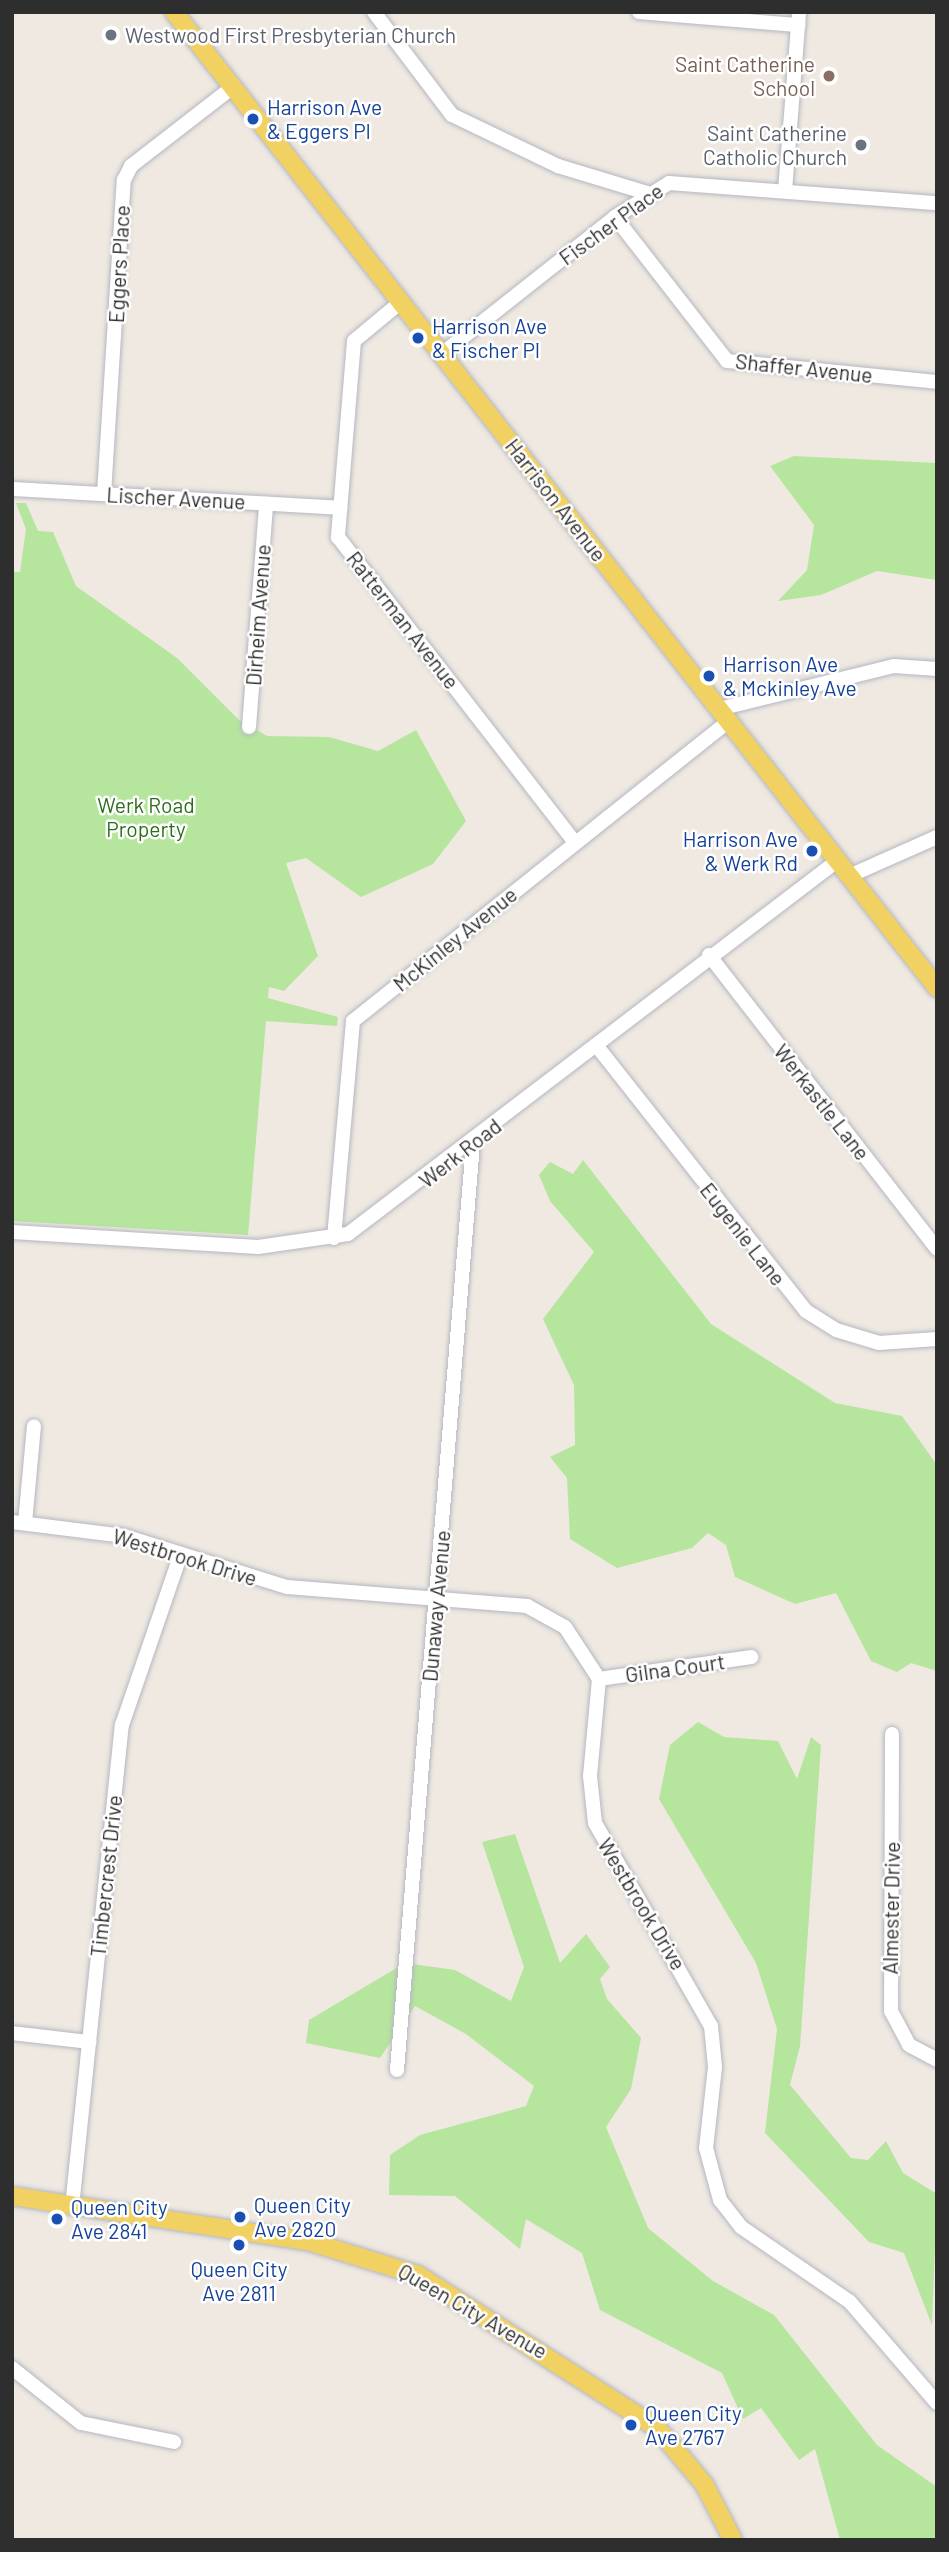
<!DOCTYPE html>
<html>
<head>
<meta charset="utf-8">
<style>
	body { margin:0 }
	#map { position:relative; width:949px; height:2552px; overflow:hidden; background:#efe9e1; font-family:Barlow,sans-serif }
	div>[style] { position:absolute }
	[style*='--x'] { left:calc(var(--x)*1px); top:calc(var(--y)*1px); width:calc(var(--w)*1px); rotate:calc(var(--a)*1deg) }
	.green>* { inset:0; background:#b6e59e }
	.roads { filter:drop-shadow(0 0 2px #b4b7c1) drop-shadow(0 0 2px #b4b7c1) }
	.minor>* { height:14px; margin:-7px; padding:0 7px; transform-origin:7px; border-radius:7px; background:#fff }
	.major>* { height:18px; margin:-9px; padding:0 9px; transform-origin:9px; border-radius:9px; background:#f2d163 }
	.dots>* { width:19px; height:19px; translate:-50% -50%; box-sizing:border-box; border:4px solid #fff; border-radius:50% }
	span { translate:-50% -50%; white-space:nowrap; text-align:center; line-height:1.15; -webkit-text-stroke:5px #fff; paint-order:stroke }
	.worship-label { font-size:21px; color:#5b616d }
	.left { translate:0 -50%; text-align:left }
	.right { translate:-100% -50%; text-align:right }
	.education-label { font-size:21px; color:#785e54 }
	.transit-label { font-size:21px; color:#164399 }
	.street-label { font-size:21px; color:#2e2e2e }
	.park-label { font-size:21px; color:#2c6e1b }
	.frame { position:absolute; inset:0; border:14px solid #2e2e2e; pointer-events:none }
</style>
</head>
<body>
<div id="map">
	<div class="green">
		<div style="clip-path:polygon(794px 456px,937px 463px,937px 580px,877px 571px,821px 595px,778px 601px,807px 570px,814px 525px,770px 466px)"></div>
		<div style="clip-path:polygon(16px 503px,26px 503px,38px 531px,53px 532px,76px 586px,177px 658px,239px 720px,267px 736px,329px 737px,378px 751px,416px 730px,466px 821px,433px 864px,361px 897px,306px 858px,286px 863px,318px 956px,284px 991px,269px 987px,268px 998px,338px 1017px,337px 1026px,266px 1021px,248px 1235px,12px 1221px,12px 572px,20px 572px,26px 529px)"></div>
		<div style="clip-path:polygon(583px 1160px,711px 1324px,835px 1403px,902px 1416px,937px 1465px,937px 1671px,911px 1663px,897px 1672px,871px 1661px,836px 1593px,795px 1604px,735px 1577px,726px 1545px,708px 1533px,692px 1548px,617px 1568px,570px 1539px,567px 1478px,550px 1457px,575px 1445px,574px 1385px,543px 1319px,594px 1252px,550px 1201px,539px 1175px,550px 1162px,573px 1174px)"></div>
		<div style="clip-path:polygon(698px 1722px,724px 1737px,778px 1741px,797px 1779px,811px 1737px,821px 1745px,800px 2046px,790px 2085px,851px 2158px,868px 2160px,886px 2141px,903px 2173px,937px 2194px,932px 2325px,904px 2253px,869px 2242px,765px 2133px,777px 2029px,756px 1963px,659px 1799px,670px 1745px)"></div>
		<div style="clip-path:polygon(515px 1834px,560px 1963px,586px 1934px,610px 1967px,600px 1979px,607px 1999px,641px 2038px,631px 2089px,606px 2127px,648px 2228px,713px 2281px,774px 2315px,877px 2445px,937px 2487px,937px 2540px,840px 2540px,815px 2449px,799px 2460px,761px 2408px,743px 2419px,722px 2373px,600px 2310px,582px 2253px,526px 2219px,520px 2249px,455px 2196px,389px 2195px,390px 2155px,420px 2135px,526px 2106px,534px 2086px,466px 2034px,415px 2006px,380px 2058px,306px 2043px,309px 2020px,405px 1963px,455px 1970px,511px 2001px,524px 1967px,482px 1842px)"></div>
	</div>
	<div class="roads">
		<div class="minor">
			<div style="--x:374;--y:12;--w:129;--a:52.9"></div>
			<div style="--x:452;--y:115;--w:118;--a:25.7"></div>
			<div style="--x:558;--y:166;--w:93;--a:16.9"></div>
			<div style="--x:639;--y:12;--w:160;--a:4.7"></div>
			<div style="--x:785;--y:191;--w:180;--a:-85.5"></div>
			<div style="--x:615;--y:217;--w:182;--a:52.1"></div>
			<div style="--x:727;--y:361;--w:211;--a:5.7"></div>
			<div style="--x:402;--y:301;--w:62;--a:140.2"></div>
			<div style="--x:354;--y:341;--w:197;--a:94.7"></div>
			<div style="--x:338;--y:537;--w:386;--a:52.2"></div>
			<div style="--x:443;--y:353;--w:219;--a:-38.3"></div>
			<div style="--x:615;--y:217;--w:64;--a:-32.2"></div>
			<div style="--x:669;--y:183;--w:269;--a:4.3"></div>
			<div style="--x:12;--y:489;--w:329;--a:3.3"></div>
			<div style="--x:104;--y:494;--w:315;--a:-86.4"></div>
			<div style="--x:124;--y:180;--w:16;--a:-63"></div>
			<div style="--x:131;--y:166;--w:129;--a:-37.8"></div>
			<div style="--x:719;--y:709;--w:180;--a:-13.8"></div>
			<div style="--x:894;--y:666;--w:43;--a:4"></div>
			<div style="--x:249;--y:727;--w:224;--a:-85.6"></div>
			<div style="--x:849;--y:876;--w:96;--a:-23.9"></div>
			<div style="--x:709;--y:955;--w:372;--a:52.2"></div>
			<div style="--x:596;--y:1045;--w:339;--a:51.7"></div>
			<div style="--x:806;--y:1311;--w:36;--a:32"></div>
			<div style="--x:836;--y:1330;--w:45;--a:16.8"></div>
			<div style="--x:879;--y:1343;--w:58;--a:-3.9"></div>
			<div style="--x:12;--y:1232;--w:246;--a:3.5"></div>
			<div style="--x:258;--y:1247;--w:91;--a:-8.2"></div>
			<div style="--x:348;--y:1234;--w:615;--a:-37.34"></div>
			<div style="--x:334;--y:1238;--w:218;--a:-85"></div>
			<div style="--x:353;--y:1021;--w:481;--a:-38.6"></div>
			<div style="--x:12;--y:1522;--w:113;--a:7.1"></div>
			<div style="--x:124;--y:1536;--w:171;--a:17.4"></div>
			<div style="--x:287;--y:1587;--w:241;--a:4.5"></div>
			<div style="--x:527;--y:1606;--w:43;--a:28.9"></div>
			<div style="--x:565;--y:1627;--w:62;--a:56.8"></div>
			<div style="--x:599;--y:1679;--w:97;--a:95.3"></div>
			<div style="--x:590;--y:1776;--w:47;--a:83.9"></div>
			<div style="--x:595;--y:1823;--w:234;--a:60.3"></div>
			<div style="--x:711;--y:2026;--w:41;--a:84.4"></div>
			<div style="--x:715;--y:2067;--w:81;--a:96.3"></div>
			<div style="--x:706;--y:2148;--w:54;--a:74.9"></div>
			<div style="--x:720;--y:2200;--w:34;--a:52"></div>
			<div style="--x:741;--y:2227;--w:132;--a:34.5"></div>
			<div style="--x:850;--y:2302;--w:133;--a:49.3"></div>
			<div style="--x:25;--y:1523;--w:97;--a:-84.7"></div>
			<div style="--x:599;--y:1679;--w:154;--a:-8.2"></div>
			<div style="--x:892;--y:1734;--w:277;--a:90.2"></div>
			<div style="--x:891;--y:2011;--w:38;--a:62"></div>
			<div style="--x:909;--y:2045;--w:32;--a:28"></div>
			<div style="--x:12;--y:2033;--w:78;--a:6.7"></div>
			<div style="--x:397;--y:2070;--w:930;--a:-85.31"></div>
			<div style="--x:72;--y:2207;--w:485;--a:-84.1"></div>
			<div style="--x:122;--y:1725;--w:181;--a:-71"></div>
			<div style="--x:12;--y:2368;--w:88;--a:38.6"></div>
			<div style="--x:81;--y:2423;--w:95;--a:11.5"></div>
		</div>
		<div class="major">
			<div style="--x:174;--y:12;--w:1239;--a:51.98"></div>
			<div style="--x:12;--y:2196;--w:303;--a:8.7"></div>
			<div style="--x:311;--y:2242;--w:112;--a:17.1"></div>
			<div style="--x:418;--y:2275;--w:284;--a:32.6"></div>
			<div style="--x:657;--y:2428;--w:73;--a:50"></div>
			<div style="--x:704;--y:2484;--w:63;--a:62.6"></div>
		</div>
	</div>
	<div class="dots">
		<div style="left:111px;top:35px;background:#6b7280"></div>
		<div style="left:829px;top:76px;background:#8d6e63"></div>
		<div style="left:253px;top:119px;background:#1a4fb4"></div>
		<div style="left:861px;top:145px;background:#6b7280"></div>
		<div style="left:418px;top:338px;background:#1a4fb4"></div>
		<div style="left:709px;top:676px;background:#1a4fb4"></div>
		<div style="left:812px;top:851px;background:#1a4fb4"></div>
		<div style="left:240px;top:2217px;background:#1a4fb4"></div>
		<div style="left:57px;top:2219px;background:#1a4fb4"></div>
		<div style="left:239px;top:2245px;background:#1a4fb4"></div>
		<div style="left:631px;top:2425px;background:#1a4fb4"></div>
	</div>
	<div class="worship-label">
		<span class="left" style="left:125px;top:35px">Westwood First Presbyterian Church</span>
		<span class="right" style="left:847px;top:145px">Saint Catherine<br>Catholic Church</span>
	</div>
	<div class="education-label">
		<span class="right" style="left:815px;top:76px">Saint Catherine<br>School</span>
	</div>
	<div class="transit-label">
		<span class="left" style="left:267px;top:119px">Harrison Ave<br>&amp; Eggers Pl</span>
		<span class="left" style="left:432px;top:338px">Harrison Ave<br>&amp; Fischer Pl</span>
		<span class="left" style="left:723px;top:676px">Harrison Ave<br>&amp; Mckinley Ave</span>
		<span class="right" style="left:798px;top:851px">Harrison Ave<br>&amp; Werk Rd</span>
		<span class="left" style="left:254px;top:2217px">Queen City<br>Ave 2820</span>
		<span class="left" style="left:71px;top:2219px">Queen City<br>Ave 2841</span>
		<span style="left:239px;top:2281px">Queen City<br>Ave 2811</span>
		<span class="left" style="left:645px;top:2425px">Queen City<br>Ave 2767</span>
	</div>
	<div class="street-label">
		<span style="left:611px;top:224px;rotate:-36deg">Fischer Place</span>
		<span style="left:119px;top:264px;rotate:-87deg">Eggers Place</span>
		<span style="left:804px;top:368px;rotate:6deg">Shaffer Avenue</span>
		<span style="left:176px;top:498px;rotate:3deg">Lischer Avenue</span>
		<span style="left:556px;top:500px;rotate:52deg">Harrison Avenue</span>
		<span style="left:258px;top:615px;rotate:-86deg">Dirheim Avenue</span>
		<span style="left:403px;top:620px;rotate:52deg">Ratterman Avenue</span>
		<span style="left:455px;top:939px;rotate:-39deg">McKinley Avenue</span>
		<span style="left:822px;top:1102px;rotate:52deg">Werkastle Lane</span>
		<span style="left:460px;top:1153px;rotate:-38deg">Werk Road</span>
		<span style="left:743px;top:1234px;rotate:52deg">Eugenie Lane</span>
		<span style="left:185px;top:1557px;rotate:17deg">Westbrook Drive</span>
		<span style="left:436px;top:1606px;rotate:-85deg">Dunaway Avenue</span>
		<span style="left:675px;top:1668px;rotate:-8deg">Gilna Court</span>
		<span style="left:106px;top:1876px;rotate:-84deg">Timbercrest Drive</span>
		<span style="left:642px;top:1904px;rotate:59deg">Westbrook Drive</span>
		<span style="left:891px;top:1908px;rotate:-89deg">Almester Drive</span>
		<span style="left:473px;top:2311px;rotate:30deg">Queen City Avenue</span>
	</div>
	<div class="park-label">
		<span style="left:146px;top:817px">Werk Road<br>Property</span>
	</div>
	<div class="frame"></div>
</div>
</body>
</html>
